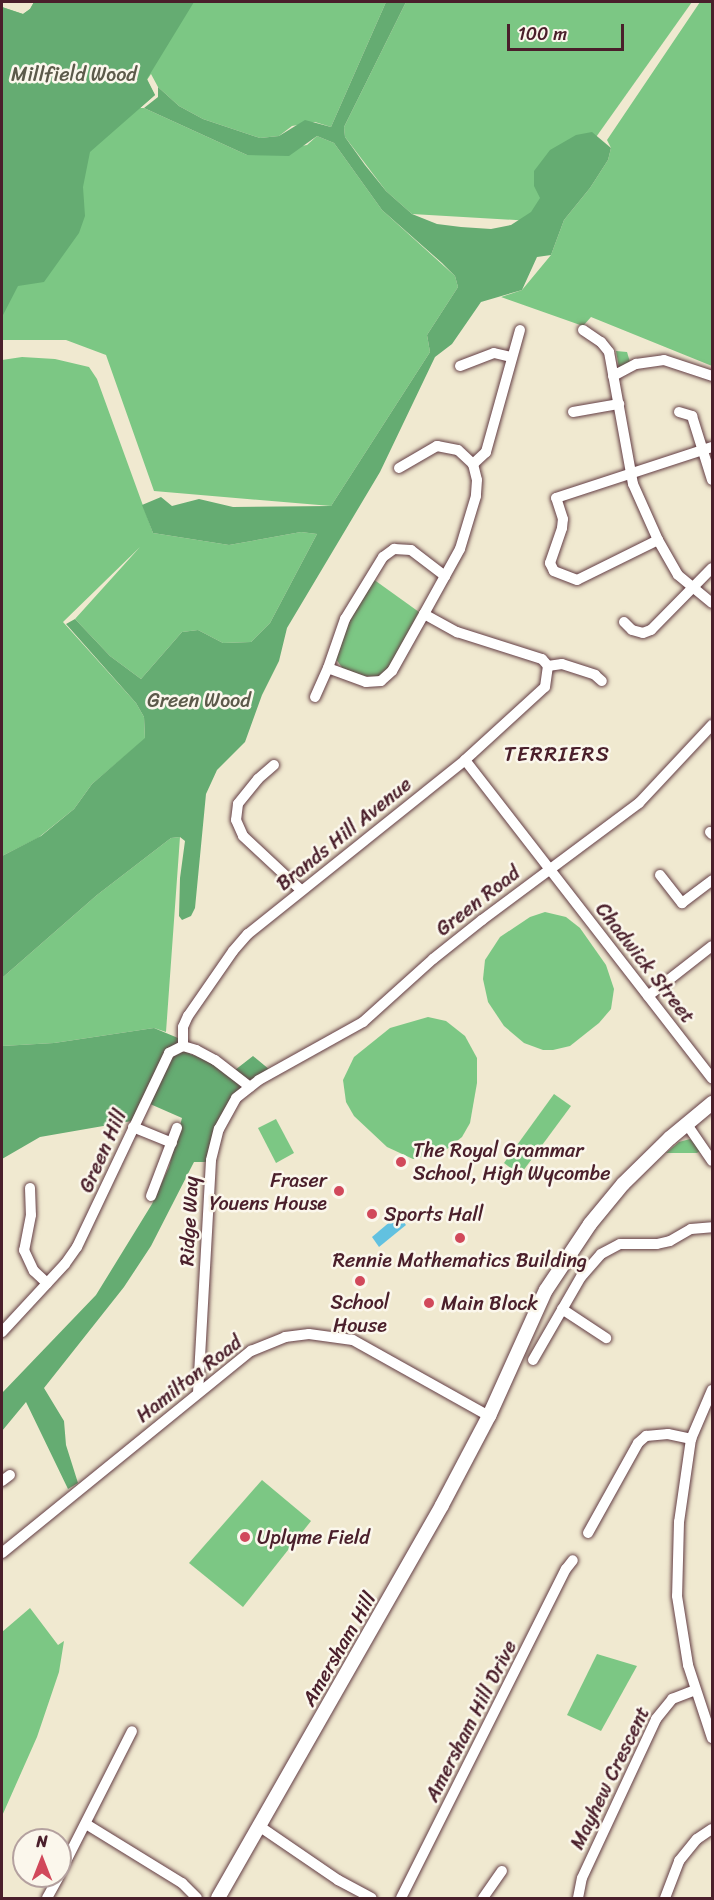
<!DOCTYPE html>
<html>
<head>
<meta charset="utf-8">
<style>
	body { margin:0 }
	#map { position:relative; width:714px; height:1900px; overflow:hidden; background:#f0e9d0; font-family:Sriracha,sans-serif }
	div>[style] { position:absolute }
	[style*='--x'] { left:calc(var(--x)*1px); top:calc(var(--y)*1px); width:calc(var(--w)*1px); rotate:calc(var(--a)*1deg) }
	.green>* { inset:0; background:#7cc784 }
	.forest>* { inset:0; background:#65ac72 }
	.water>* { inset:0; background:#62c1e0 }
	.roads { filter:drop-shadow(0 0 2px #633d44) drop-shadow(0 0 2px #633d44) }
	.minor>* { height:10px; margin:-5px; padding:0 5px; transform-origin:5px; border-radius:5px; background:#fff }
	.major>* { height:14px; margin:-7px; padding:0 7px; transform-origin:7px; border-radius:7px; background:#fff }
	.dots>* { width:16px; height:16px; translate:-50% -50%; box-sizing:border-box; border:3px solid #fbf7ec; border-radius:50% }
	span { translate:-50% -50%; white-space:nowrap; text-align:center; line-height:1.15; -webkit-text-stroke:5px #fbf7ec; paint-order:stroke }
	.park-label { font-size:20px; color:#5c5a4a }
	.street-label { font-size:20px; color:#4a1f2b }
	.poi-label { font-size:20px; color:#4a1f2b }
	.left { translate:0 -50%; text-align:left }
	.right { translate:-100% -50%; text-align:right }
	.neighbourhood-label { font-size:21px; color:#4a1f2b; letter-spacing:1.5px }
	.frame { position:absolute; inset:0; border:3px solid #4a1f2b; pointer-events:none }
	.north { position:absolute; left:12px; top:1828px; width:60px; height:60px; box-sizing:border-box; background:#fbf7ec; border:2px solid #b4a19f; border-radius:50%; rotate:0deg; font-size:16px; font-weight:700; line-height:24px; text-align:center; color:#4a1f2b }
	.north::after { content:''; display:block; margin:auto; width:21px; height:27px; background:#d1495b; clip-path:polygon(50% 0,100% 100%,50% 72%,0 100%) }
	.scale { position:absolute; left:507px; top:24px; width:117px; height:27px; box-sizing:border-box; border:3px solid #4a1f2b; border-top:0; padding-left:8px; font-size:18px; line-height:21px; white-space:nowrap; color:#4a1f2b; -webkit-text-stroke:4px #fbf7ec; paint-order:stroke }
</style>
</head>
<body>
<div id="map">
	<div class="green">
		<div style="clip-path:polygon(34px 2px,386px 2px,331px 127px,315px 122px,292px 126px,279px 136px,260px 138px,203px 119px,179px 106px,158px 87px,151px 74px,147px 80px,155px 95px,140px 108px,144px 108px,247px 155px,307px 145px,317px 136px,334px 143px,382px 210px,455px 276px,458px 287px,427px 335px,430px 352px,331px 506px,154px 491px,106px 355px,66px 340px,2px 340px,2px 7px,23px 14px,30px 9px)"></div>
		<div style="clip-path:polygon(406px 2px,692px 2px,562px 185px,532px 221px,412px 214px,386px 191px,345px 137px,344px 127px)"></div>
		<div style="clip-path:polygon(700px 2px,711px 2px,712px 6px,712px 366px,591px 317px,583px 326px,501px 297px,522px 290px,551px 255px,564px 220px,590px 188px,608px 160px,611px 148px,607px 140px)"></div>
		<div style="clip-path:polygon(616px 351px,627px 352px,630px 362px,619px 368px)"></div>
		<div style="clip-path:polygon(22px 357px,55px 359px,89px 367px,97px 379px,153px 533px,229px 545px,301px 532px,317px 534px,270px 623px,251px 642px,223px 643px,198px 630px,182px 632px,141px 679px,110px 656px,75px 619px,140px 547px,63px 622px,136px 703px,144px 717px,145px 739px,92px 784px,74px 809px,38px 838px,2px 856px,2px 360px)"></div>
		<div style="clip-path:polygon(373px 579px,419px 612px,386px 673px,376px 677px,362px 676px,343px 669px,336px 659px,345px 630px)"></div>
		<div style="clip-path:polygon(180px 837px,166px 1032px,154px 1028px,54px 1043px,2px 1046px,2px 978px,97px 895px,171px 838px)"></div>
		<div style="clip-path:polygon(545px 912px,566px 917px,580px 928px,606px 965px,614px 989px,611px 1009px,599px 1023px,570px 1046px,553px 1050px,543px 1050px,524px 1043px,504px 1026px,488px 1002px,483px 979px,485px 960px,500px 937px,530px 917px)"></div>
		<div style="clip-path:polygon(428px 1017px,446px 1021px,465px 1036px,477px 1058px,477px 1083px,470px 1123px,462px 1137px,442px 1153px,413px 1159px,387px 1147px,354px 1116px,346px 1102px,343px 1080px,354px 1057px,390px 1028px)"></div>
		<div style="clip-path:polygon(554px 1094px,571px 1106px,520px 1175px,504px 1163px)"></div>
		<div style="clip-path:polygon(276px 1119px,294px 1153px,276px 1163px,258px 1128px)"></div>
		<div style="clip-path:polygon(690px 1139px,702px 1150px,697px 1153px,666px 1153px,679px 1142px)"></div>
		<div style="clip-path:polygon(262px 1480px,311px 1521px,243px 1607px,189px 1563px)"></div>
		<div style="clip-path:polygon(30px 1608px,58px 1645px,64px 1641px,59px 1672px,37px 1737px,2px 1816px,2px 1632px)"></div>
		<div style="clip-path:polygon(597px 1654px,637px 1666px,601px 1731px,567px 1715px)"></div>
	</div>
	<div class="forest">
		<div style="clip-path:polygon(34px 2px,194px 2px,147px 79px,155px 95px,90px 152px,83px 187px,85px 216px,79px 233px,44px 282px,18px 286px,2px 317px,2px 7px,23px 14px,30px 9px)"></div>
		<div style="clip-path:polygon(386px 2px,406px 2px,344px 127px,345px 137px,365px 165px,386px 191px,412px 214px,437px 224px,461px 227px,491px 229px,511px 225px,531px 212px,540px 198px,534px 186px,534px 171px,550px 150px,576px 135px,592px 132px,611px 148px,608px 160px,590px 188px,564px 220px,551px 255px,537px 257px,522px 290px,481px 302px,452px 344px,435px 357px,380px 472px,287px 628px,279px 661px,262px 695px,245px 742px,217px 770px,206px 794px,195px 908px,191px 916px,182px 920px,179px 916px,180px 878px,185px 841px,180px 837px,171px 838px,97px 895px,2px 978px,2px 856px,41px 836px,74px 809px,92px 784px,145px 738px,144px 717px,136px 703px,66px 624px,75px 619px,110px 656px,141px 679px,182px 632px,198px 630px,223px 643px,251px 642px,270px 623px,317px 534px,301px 532px,229px 545px,153px 533px,142px 505px,161px 497px,172px 506px,199px 499px,233px 507px,331px 506px,430px 352px,427px 335px,458px 287px,455px 276px,442px 263px,382px 210px,334px 143px,317px 136px,289px 156px,247px 155px,144px 108px,158px 97px,158px 87px,179px 106px,203px 119px,260px 138px,279px 136px,305px 120px,331px 127px)"></div>
		<div style="clip-path:polygon(154px 1028px,190px 1043px,190px 1054px,235px 1070px,253px 1056px,270px 1070px,244px 1088px,206px 1162px,194px 1162px,151px 1246px,124px 1287px,44px 1388px,64px 1421px,66px 1445px,78px 1483px,68px 1489px,26px 1402px,2px 1431px,2px 1393px,96px 1295px,152px 1204px,169px 1167px,182px 1118px,141px 1100px,132px 1121px,40px 1137px,2px 1159px,2px 1046px,54px 1043px)"></div>
	</div>
	<div class="water">
		<div style="clip-path:polygon(398px 1215px,406px 1225px,379px 1247px,372px 1237px)"></div>
	</div>
	<div class="roads">
		<div class="minor">
			<div style="--x:520;--y:330;--w:127;--a:105.6"></div>
			<div style="--x:486;--y:452;--w:18;--a:137"></div>
			<div style="--x:473;--y:464;--w:16;--a:76"></div>
			<div style="--x:477;--y:480;--w:16;--a:94"></div>
			<div style="--x:476;--y:496;--w:55;--a:106.8"></div>
			<div style="--x:460;--y:549;--w:74;--a:119"></div>
			<div style="--x:424;--y:614;--w:38;--a:29"></div>
			<div style="--x:457;--y:632;--w:89;--a:17.6"></div>
			<div style="--x:542;--y:659;--w:9;--a:49"></div>
			<div style="--x:548;--y:666;--w:14;--a:-8"></div>
			<div style="--x:562;--y:664;--w:35;--a:18"></div>
			<div style="--x:595;--y:675;--w:9;--a:41"></div>
			<div style="--x:583;--y:330;--w:22;--a:34"></div>
			<div style="--x:601;--y:342;--w:13;--a:51"></div>
			<div style="--x:609;--y:352;--w:134;--a:79.7"></div>
			<div style="--x:633;--y:484;--w:61;--a:65.9"></div>
			<div style="--x:658;--y:540;--w:40;--a:60.3"></div>
			<div style="--x:678;--y:575;--w:44;--a:39.5"></div>
			<div style="--x:460;--y:366;--w:36;--a:-21"></div>
			<div style="--x:494;--y:353;--w:17;--a:13"></div>
			<div style="--x:613;--y:376;--w:26;--a:-28"></div>
			<div style="--x:636;--y:364;--w:28;--a:-8"></div>
			<div style="--x:664;--y:360;--w:51;--a:18.4"></div>
			<div style="--x:573;--y:412;--w:47;--a:-9.9"></div>
			<div style="--x:679;--y:412;--w:14;--a:17"></div>
			<div style="--x:692;--y:416;--w:67;--a:72.6"></div>
			<div style="--x:399;--y:468;--w:44;--a:-30.1"></div>
			<div style="--x:437;--y:446;--w:21;--a:11"></div>
			<div style="--x:458;--y:450;--w:21;--a:43"></div>
			<div style="--x:658;--y:540;--w:90;--a:153.7"></div>
			<div style="--x:577;--y:580;--w:25;--a:-159"></div>
			<div style="--x:554;--y:571;--w:9;--a:-117"></div>
			<div style="--x:550;--y:563;--w:37;--a:-71"></div>
			<div style="--x:562;--y:528;--w:9;--a:-84"></div>
			<div style="--x:563;--y:519;--w:22;--a:-108"></div>
			<div style="--x:556;--y:498;--w:164;--a:-18.1"></div>
			<div style="--x:424;--y:614;--w:65;--a:119.3"></div>
			<div style="--x:392;--y:671;--w:15;--a:138"></div>
			<div style="--x:381;--y:681;--w:15;--a:176"></div>
			<div style="--x:366;--y:682;--w:40;--a:-159.8"></div>
			<div style="--x:328;--y:668;--w:52;--a:-70.9"></div>
			<div style="--x:345;--y:619;--w:73;--a:-58.5"></div>
			<div style="--x:383;--y:557;--w:14;--a:-36"></div>
			<div style="--x:394;--y:549;--w:17;--a:3"></div>
			<div style="--x:411;--y:550;--w:43;--a:37.4"></div>
			<div style="--x:624;--y:622;--w:11;--a:45"></div>
			<div style="--x:632;--y:630;--w:11;--a:15"></div>
			<div style="--x:643;--y:633;--w:9;--a:-21"></div>
			<div style="--x:651;--y:630;--w:87;--a:-45.5"></div>
			<div style="--x:315;--y:697;--w:32;--a:-66"></div>
			<div style="--x:465;--y:760;--w:403;--a:52.2"></div>
			<div style="--x:274;--y:765;--w:21;--a:139"></div>
			<div style="--x:258;--y:779;--w:32;--a:129"></div>
			<div style="--x:238;--y:804;--w:16;--a:97"></div>
			<div style="--x:236;--y:820;--w:17;--a:66"></div>
			<div style="--x:243;--y:836;--w:79;--a:43"></div>
			<div style="--x:710;--y:832;--w:3;--a:45"></div>
			<div style="--x:660;--y:875;--w:36;--a:52"></div>
			<div style="--x:682;--y:903;--w:38;--a:-37"></div>
			<div style="--x:648;--y:996;--w:81;--a:-38"></div>
			<div style="--x:183;--y:1046;--w:19;--a:-90"></div>
			<div style="--x:183;--y:1027;--w:12;--a:-66"></div>
			<div style="--x:188;--y:1016;--w:79;--a:-55.3"></div>
			<div style="--x:233;--y:951;--w:23;--a:-49"></div>
			<div style="--x:248;--y:934;--w:278;--a:-38.7"></div>
			<div style="--x:465;--y:760;--w:108;--a:-42.4"></div>
			<div style="--x:545;--y:687;--w:21;--a:-82"></div>
			<div style="--x:686;--y:1123;--w:46;--a:55.6"></div>
			<div style="--x:133;--y:1127;--w:42;--a:22.3"></div>
			<div style="--x:30;--y:1188;--w:27;--a:88"></div>
			<div style="--x:31;--y:1215;--w:36;--a:101"></div>
			<div style="--x:24;--y:1250;--w:23;--a:65"></div>
			<div style="--x:34;--y:1271;--w:18;--a:43"></div>
			<div style="--x:151;--y:1196;--w:73;--a:-69.1"></div>
			<div style="--x:562;--y:1309;--w:53;--a:33.4"></div>
			<div style="--x:2;--y:1332;--w:93;--a:-47.2"></div>
			<div style="--x:65;--y:1264;--w:21;--a:-55"></div>
			<div style="--x:77;--y:1247;--w:215;--a:-64.6"></div>
			<div style="--x:169;--y:1053;--w:16;--a:-27"></div>
			<div style="--x:183;--y:1046;--w:14;--a:17"></div>
			<div style="--x:196;--y:1050;--w:21;--a:28"></div>
			<div style="--x:215;--y:1060;--w:44;--a:37.6"></div>
			<div style="--x:533;--y:1360;--w:96;--a:-60"></div>
			<div style="--x:581;--y:1277;--w:30;--a:-49"></div>
			<div style="--x:601;--y:1254;--w:21;--a:-28"></div>
			<div style="--x:620;--y:1244;--w:37;--a:0"></div>
			<div style="--x:657;--y:1244;--w:13;--a:-13"></div>
			<div style="--x:670;--y:1241;--w:24;--a:-30"></div>
			<div style="--x:691;--y:1229;--w:21;--a:-5"></div>
			<div style="--x:712;--y:1390;--w:53;--a:113.2"></div>
			<div style="--x:691;--y:1439;--w:84;--a:98.2"></div>
			<div style="--x:679;--y:1522;--w:74;--a:91.5"></div>
			<div style="--x:677;--y:1596;--w:70;--a:80.9"></div>
			<div style="--x:688;--y:1665;--w:77;--a:71.8"></div>
			<div style="--x:198;--y:1393;--w:233;--a:-86.8"></div>
			<div style="--x:211;--y:1160;--w:32;--a:-76"></div>
			<div style="--x:219;--y:1129;--w:35;--a:-61"></div>
			<div style="--x:236;--y:1098;--w:29;--a:-38"></div>
			<div style="--x:259;--y:1080;--w:119;--a:-29.1"></div>
			<div style="--x:363;--y:1022;--w:94;--a:-42"></div>
			<div style="--x:433;--y:959;--w:63;--a:-38.5"></div>
			<div style="--x:482;--y:920;--w:196;--a:-36.7"></div>
			<div style="--x:639;--y:803;--w:107;--a:-46.9"></div>
			<div style="--x:2;--y:1481;--w:10;--a:-37"></div>
			<div style="--x:588;--y:1533;--w:103;--a:-60.9"></div>
			<div style="--x:638;--y:1443;--w:11;--a:-41"></div>
			<div style="--x:646;--y:1436;--w:22;--a:-5"></div>
			<div style="--x:668;--y:1434;--w:24;--a:12"></div>
			<div style="--x:2;--y:1553;--w:321;--a:-39.1"></div>
			<div style="--x:251;--y:1351;--w:37;--a:-22"></div>
			<div style="--x:285;--y:1337;--w:24;--a:-7"></div>
			<div style="--x:309;--y:1334;--w:44;--a:7.8"></div>
			<div style="--x:353;--y:1340;--w:156;--a:29.2"></div>
			<div style="--x:86;--y:1824;--w:113;--a:31.6"></div>
			<div style="--x:182;--y:1883;--w:21;--a:45"></div>
			<div style="--x:259;--y:1826;--w:96;--a:34.4"></div>
			<div style="--x:338;--y:1880;--w:38;--a:28"></div>
			<div style="--x:60;--y:1873;--w:159;--a:-63.1"></div>
			<div style="--x:47;--y:1898;--w:25;--a:-61"></div>
			<div style="--x:401;--y:1898;--w:368;--a:-63.4"></div>
			<div style="--x:566;--y:1569;--w:11;--a:-52"></div>
			<div style="--x:483;--y:1898;--w:33;--a:-55"></div>
			<div style="--x:578;--y:1898;--w:20;--a:-79"></div>
			<div style="--x:582;--y:1878;--w:175;--a:-65"></div>
			<div style="--x:656;--y:1719;--w:26;--a:-51"></div>
			<div style="--x:672;--y:1699;--w:25;--a:-21"></div>
			<div style="--x:665;--y:1898;--w:40;--a:-69"></div>
			<div style="--x:679;--y:1861;--w:28;--a:-51"></div>
			<div style="--x:697;--y:1839;--w:18;--a:-34"></div>
		</div>
		<div class="major">
			<div style="--x:218;--y:1898;--w:452;--a:-60.3"></div>
			<div style="--x:442;--y:1505;--w:101;--a:-62.2"></div>
			<div style="--x:489;--y:1416;--w:138;--a:-65.7"></div>
			<div style="--x:546;--y:1290;--w:79;--a:-56.3"></div>
			<div style="--x:590;--y:1224;--w:52;--a:-50.5"></div>
			<div style="--x:623;--y:1184;--w:66;--a:-44.4"></div>
			<div style="--x:670;--y:1138;--w:55;--a:-39.8"></div>
		</div>
	</div>
	<div class="dots">
		<div style="left:401px;top:1162px;background:#d1495b"></div>
		<div style="left:339px;top:1191px;background:#d1495b"></div>
		<div style="left:372px;top:1214px;background:#d1495b"></div>
		<div style="left:460px;top:1238px;background:#d1495b"></div>
		<div style="left:360px;top:1281px;background:#d1495b"></div>
		<div style="left:429px;top:1303px;background:#d1495b"></div>
		<div style="left:245px;top:1537px;background:#d1495b"></div>
	</div>
	<div class="park-label">
		<span style="left:74px;top:74px">Millfield Wood</span>
		<span style="left:199px;top:700px">Green Wood</span>
	</div>
	<div class="street-label">
		<span style="left:344px;top:834px;rotate:-39deg">Brands Hill Avenue</span>
		<span style="left:478px;top:901px;rotate:-38deg">Green Road</span>
		<span style="left:645px;top:963px;rotate:52deg">Chadwick Street</span>
		<span style="left:103px;top:1151px;rotate:-66deg">Green Hill</span>
		<span style="left:189px;top:1221px;rotate:-87deg">Ridge Way</span>
		<span style="left:189px;top:1379px;rotate:-38deg">Hamilton Road</span>
		<span style="left:339px;top:1649px;rotate:-60deg">Amersham Hill</span>
		<span style="left:471px;top:1721px;rotate:-63deg">Amersham Hill Drive</span>
		<span style="left:610px;top:1778px;rotate:-64deg">Mayhew Crescent</span>
	</div>
	<div class="poi-label">
		<span class="left" style="left:413px;top:1162px">The Royal Grammar<br>School, High Wycombe</span>
		<span class="right" style="left:327px;top:1192px">Fraser<br>Youens House</span>
		<span class="left" style="left:384px;top:1214px">Sports Hall</span>
		<span style="left:460px;top:1260px">Rennie Mathematics Building</span>
		<span style="left:360px;top:1314px">School<br>House</span>
		<span class="left" style="left:441px;top:1303px">Main Block</span>
		<span class="left" style="left:257px;top:1537px">Uplyme Field</span>
	</div>
	<div class="neighbourhood-label">
		<span style="left:557px;top:754px">TERRIERS</span>
	</div>
	<div class="frame"></div>
	<div class="north">N</div>
	<div class="scale">100 m</div>
</div>
</body>
</html>
